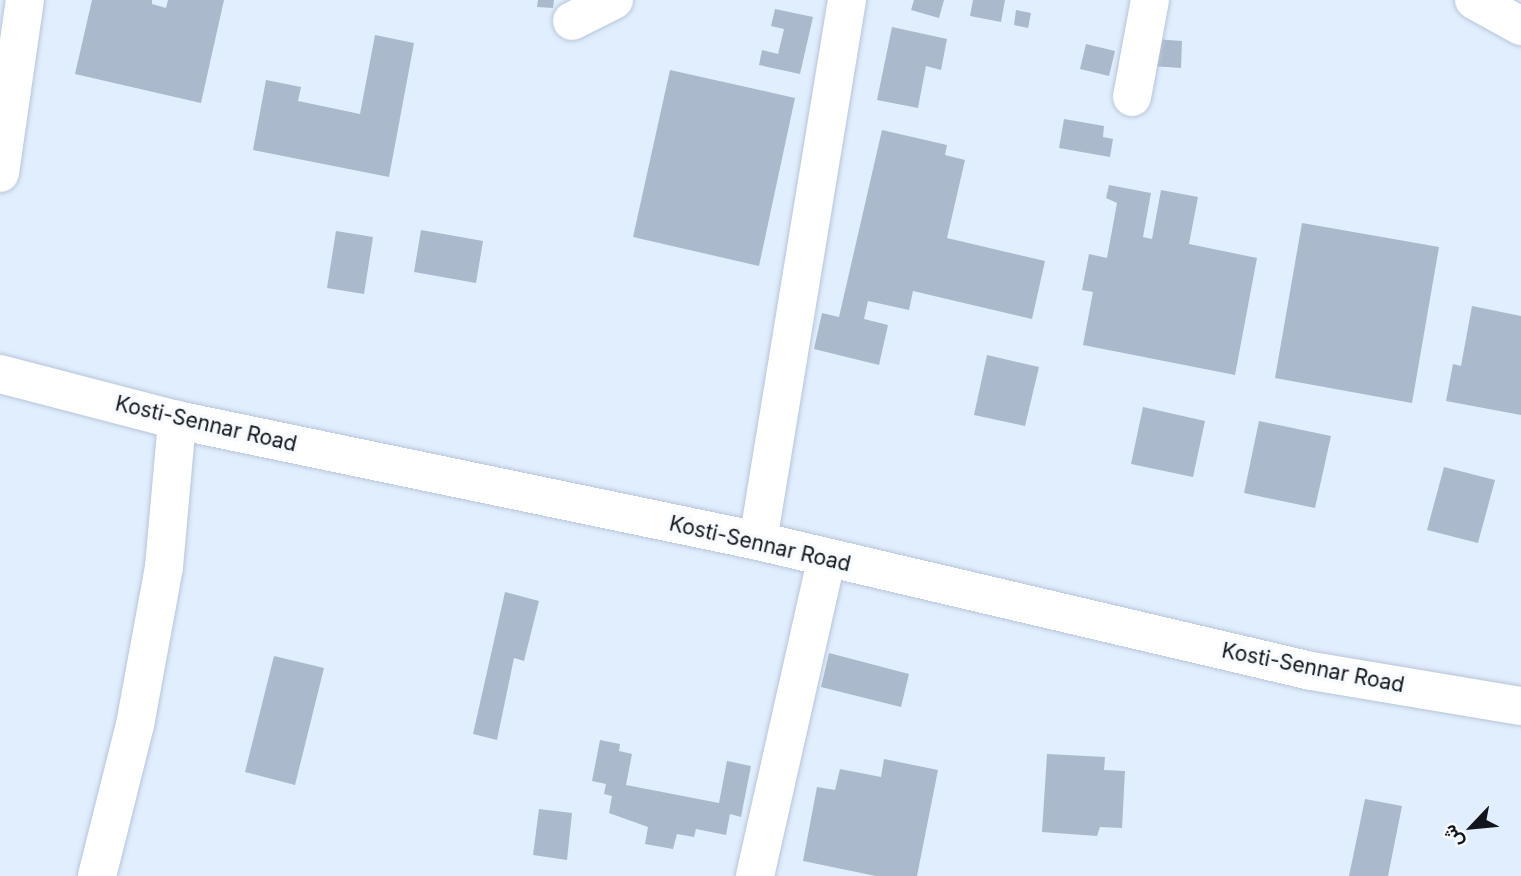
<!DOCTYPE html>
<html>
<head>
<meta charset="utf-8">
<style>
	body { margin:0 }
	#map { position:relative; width:1521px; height:876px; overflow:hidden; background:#e1eefe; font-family:Inter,Vazirmatn,sans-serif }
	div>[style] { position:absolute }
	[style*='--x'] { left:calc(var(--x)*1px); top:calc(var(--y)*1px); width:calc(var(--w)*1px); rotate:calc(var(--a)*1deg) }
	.building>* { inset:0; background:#aab9cc }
	.roads { filter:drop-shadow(0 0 2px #b7c5d9) drop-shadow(0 0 2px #b7c5d9) }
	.minor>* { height:38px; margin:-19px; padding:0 19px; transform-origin:19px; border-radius:19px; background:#fff }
	.highway>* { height:38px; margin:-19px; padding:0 19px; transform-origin:19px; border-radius:19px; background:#fff }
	span { translate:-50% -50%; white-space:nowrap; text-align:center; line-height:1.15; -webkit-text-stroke:7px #f7fafe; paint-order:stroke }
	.street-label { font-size:21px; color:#11161d }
	.north { position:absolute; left:1437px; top:792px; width:70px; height:70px; -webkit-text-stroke:5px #f7fafe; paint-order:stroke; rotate:244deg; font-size:19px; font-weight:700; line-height:28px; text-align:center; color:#11161d }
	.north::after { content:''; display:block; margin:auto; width:24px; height:32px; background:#11161d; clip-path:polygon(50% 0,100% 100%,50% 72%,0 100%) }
</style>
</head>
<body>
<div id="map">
	<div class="building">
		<div style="clip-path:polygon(92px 0,152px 0,152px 4px,166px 8px,168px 0,224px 0,201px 103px,75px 74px)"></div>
		<div style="clip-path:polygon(538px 0,554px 0,553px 8px,537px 7px)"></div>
		<div style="clip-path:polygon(914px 0,944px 0,939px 18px,911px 10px)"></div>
		<div style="clip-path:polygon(973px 0,1005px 0,1001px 22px,970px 16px)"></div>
		<div style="clip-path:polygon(775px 9px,813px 17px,800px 74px,759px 65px,762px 50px,778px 54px,784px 29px,771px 26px)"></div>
		<div style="clip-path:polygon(1016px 10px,1031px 13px,1028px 28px,1014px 25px)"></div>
		<div style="clip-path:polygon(892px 27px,947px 39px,941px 70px,926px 66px,918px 108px,877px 100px)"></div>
		<div style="clip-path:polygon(375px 35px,414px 43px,389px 177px,253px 150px,266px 80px,301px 87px,298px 101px,360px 114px)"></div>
		<div style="clip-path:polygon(1154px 39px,1182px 41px,1181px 68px,1152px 66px)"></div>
		<div style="clip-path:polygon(1086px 44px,1115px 51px,1109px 76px,1080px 69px)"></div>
		<div style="clip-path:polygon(670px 70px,795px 98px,759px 266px,633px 237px)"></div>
		<div style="clip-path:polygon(1064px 119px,1104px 126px,1103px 137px,1113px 139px,1110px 157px,1059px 148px)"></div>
		<div style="clip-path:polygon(882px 130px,947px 145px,945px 155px,965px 160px,947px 238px,1045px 261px,1032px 319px,913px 291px,909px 310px,868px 301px,864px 319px,888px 325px,879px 365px,814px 349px,822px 313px,839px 317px)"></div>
		<div style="clip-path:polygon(1109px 185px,1151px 193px,1143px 237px,1152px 239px,1161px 190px,1198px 197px,1189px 244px,1257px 258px,1235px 375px,1083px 345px,1093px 292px,1082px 290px,1089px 254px,1107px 258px,1117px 203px,1106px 198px)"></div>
		<div style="clip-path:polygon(1302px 223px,1439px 247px,1412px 403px,1275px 378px)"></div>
		<div style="clip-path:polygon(421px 230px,483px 241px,476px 283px,414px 272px)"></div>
		<div style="clip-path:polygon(336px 231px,373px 237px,364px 294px,327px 288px)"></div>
		<div style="clip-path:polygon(1472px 306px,1521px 316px,1521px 415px,1446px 401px,1453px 364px,1461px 366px)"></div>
		<div style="clip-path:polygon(987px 355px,1039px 367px,1025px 426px,974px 415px)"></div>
		<div style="clip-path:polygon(1143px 407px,1205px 421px,1193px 477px,1131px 464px)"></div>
		<div style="clip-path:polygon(1259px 421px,1331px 436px,1315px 508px,1244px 493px)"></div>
		<div style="clip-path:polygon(1444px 467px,1495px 480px,1478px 543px,1427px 530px)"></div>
		<div style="clip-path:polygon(505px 592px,539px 601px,524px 661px,514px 658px,497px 740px,473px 734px)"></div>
		<div style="clip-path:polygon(829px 653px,909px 674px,901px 707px,821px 687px)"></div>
		<div style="clip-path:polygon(274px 656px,324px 668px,295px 785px,245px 772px)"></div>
		<div style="clip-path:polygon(600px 740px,620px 744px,619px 751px,632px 754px,626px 785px,719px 803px,727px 761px,751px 766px,741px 817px,730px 814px,726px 835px,696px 829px,694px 837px,677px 834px,673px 849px,645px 844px,648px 827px,609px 813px,612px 796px,604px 794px,606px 784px,592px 781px)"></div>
		<div style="clip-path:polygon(1047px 754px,1105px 757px,1104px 770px,1125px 771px,1122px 828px,1100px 827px,1097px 836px,1042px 832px)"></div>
		<div style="clip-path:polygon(884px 759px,938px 770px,917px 876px,876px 876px,803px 861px,817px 787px,835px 790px,840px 769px,881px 777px)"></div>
		<div style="clip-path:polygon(1365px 799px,1402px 806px,1388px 876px,1349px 876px)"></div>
		<div style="clip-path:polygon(539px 809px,572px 813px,567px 860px,533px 855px)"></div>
	</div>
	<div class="roads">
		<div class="minor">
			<div style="--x:1474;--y:0;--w:54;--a:29"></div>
			<div style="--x:572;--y:21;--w:47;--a:-26.6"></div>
			<div style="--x:1132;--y:97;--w:99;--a:-79.5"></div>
			<div style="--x:0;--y:173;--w:175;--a:-81.8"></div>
			<div style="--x:758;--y:541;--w:548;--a:-80.66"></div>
			<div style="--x:97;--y:876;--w:156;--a:-75.9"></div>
			<div style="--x:135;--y:725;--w:161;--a:-79.6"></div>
			<div style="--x:164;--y:567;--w:148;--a:-84.9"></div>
			<div style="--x:755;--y:876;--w:324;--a:-77.3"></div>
		</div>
		<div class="highway">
			<div style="--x:0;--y:374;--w:183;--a:14.6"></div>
			<div style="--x:177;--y:420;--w:593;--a:11.76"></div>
			<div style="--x:758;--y:541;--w:568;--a:13.23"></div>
			<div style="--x:1311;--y:671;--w:213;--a:9.5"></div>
		</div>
	</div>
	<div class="street-label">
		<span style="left:206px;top:424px;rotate:13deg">Kosti-Sennar Road</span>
		<span style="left:760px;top:544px;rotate:13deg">Kosti-Sennar Road</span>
		<span style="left:1313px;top:668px;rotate:11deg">Kosti-Sennar Road</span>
	</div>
	<div class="north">ش</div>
</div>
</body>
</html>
